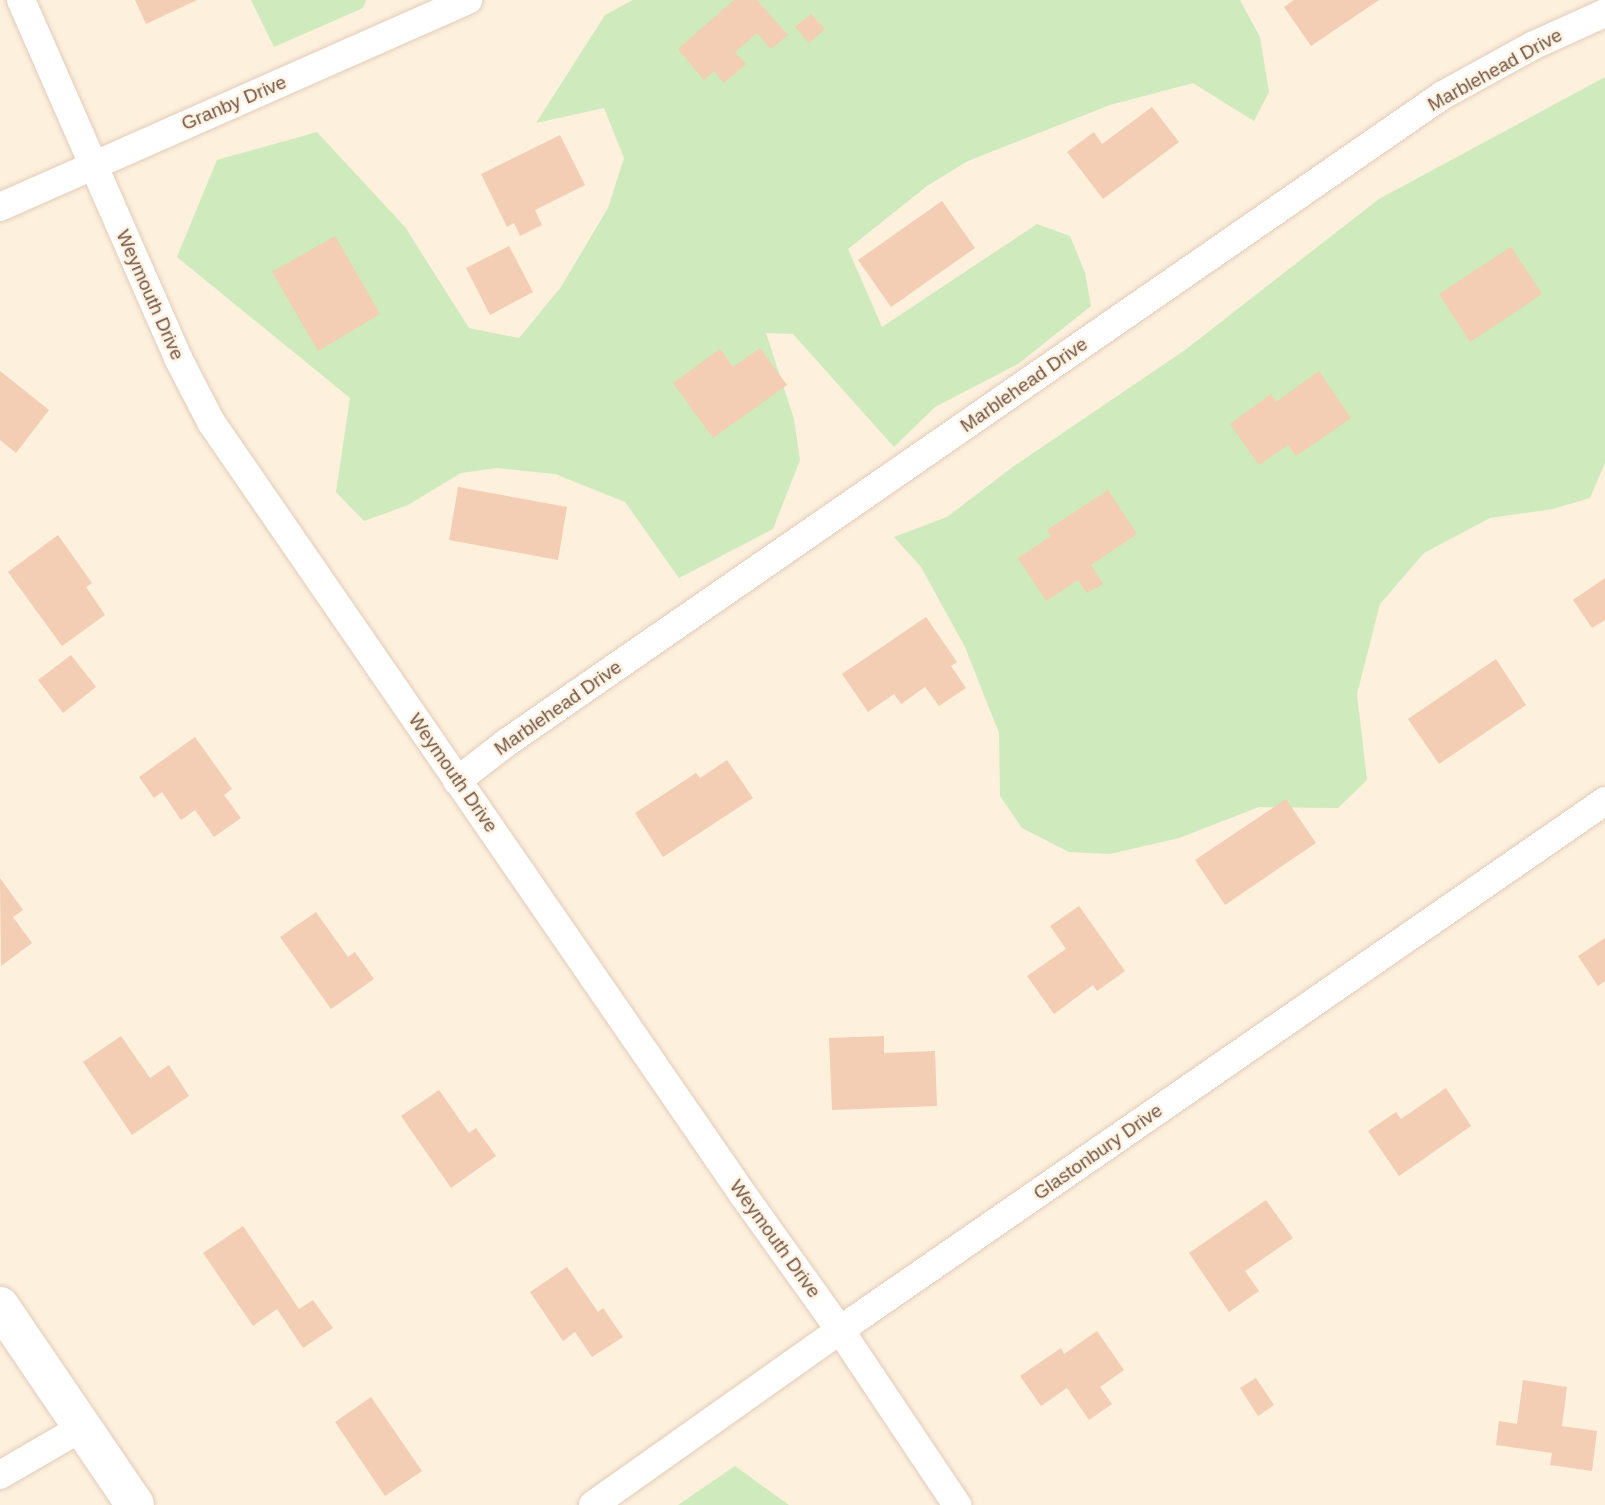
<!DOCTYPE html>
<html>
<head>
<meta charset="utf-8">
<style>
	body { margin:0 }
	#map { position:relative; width:1605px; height:1505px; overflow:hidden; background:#fdf0dd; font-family:Arial,sans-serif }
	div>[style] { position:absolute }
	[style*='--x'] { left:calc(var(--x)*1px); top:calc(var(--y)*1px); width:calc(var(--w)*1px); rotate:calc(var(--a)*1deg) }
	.green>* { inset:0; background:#cfeabc }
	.building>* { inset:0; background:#f3cdb4 }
	.roads { filter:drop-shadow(0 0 2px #e1ccb9) drop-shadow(0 0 2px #e1ccb9) }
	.street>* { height:28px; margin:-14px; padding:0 14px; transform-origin:14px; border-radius:14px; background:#fff }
	.secondary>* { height:38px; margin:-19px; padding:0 19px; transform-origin:19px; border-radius:19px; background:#fff }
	span { translate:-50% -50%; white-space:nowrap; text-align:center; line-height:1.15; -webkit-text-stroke:5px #fff4e4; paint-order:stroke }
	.street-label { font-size:19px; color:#735545 }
</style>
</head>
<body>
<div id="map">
	<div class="green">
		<div style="clip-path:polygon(251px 0,366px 0,363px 8px,274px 47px)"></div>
		<div style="clip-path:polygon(633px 0,1240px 0,1260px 37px,1269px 92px,1254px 121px,1193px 83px,1110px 105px,968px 161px,927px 186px,848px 249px,882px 327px,1037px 224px,1070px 236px,1085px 273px,1091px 306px,1018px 364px,935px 407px,894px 447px,793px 334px,766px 333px,794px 419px,800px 460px,773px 529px,679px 578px,625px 502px,555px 474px,497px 468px,461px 473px,408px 505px,364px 521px,336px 492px,350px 398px,177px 257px,217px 160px,317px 132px,405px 227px,469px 328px,519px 338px,561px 287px,608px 208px,624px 158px,604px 108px,536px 123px,605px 15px)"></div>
		<div style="clip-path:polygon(1605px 77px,1605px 463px,1590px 498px,1553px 509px,1490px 518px,1424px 553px,1380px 604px,1357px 694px,1367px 780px,1338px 808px,1259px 807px,1179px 838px,1110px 854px,1069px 852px,1022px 828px,1000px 796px,999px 733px,965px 647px,921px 567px,894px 537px,947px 517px,1014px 466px,1185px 350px,1379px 199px)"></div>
		<div style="clip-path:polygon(735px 1466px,789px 1505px,678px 1505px)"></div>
	</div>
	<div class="building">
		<div style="clip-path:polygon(135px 0,197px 0,146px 24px)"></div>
		<div style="clip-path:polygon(734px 0,757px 0,788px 35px,771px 49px,757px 33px,735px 52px,746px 64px,724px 83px,714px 71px,704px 80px,678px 49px)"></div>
		<div style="clip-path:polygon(1294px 0,1379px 0,1311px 46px,1284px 7px)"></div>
		<div style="clip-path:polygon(811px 14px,825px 29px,809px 43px,795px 27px)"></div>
		<div style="clip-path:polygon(1152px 107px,1179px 142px,1103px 199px,1067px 152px,1094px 132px,1102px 144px)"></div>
		<div style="clip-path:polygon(560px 135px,585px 185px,535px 210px,542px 225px,520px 236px,514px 223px,507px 227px,481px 174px)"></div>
		<div style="clip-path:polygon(942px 201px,975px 248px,891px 307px,858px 260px)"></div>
		<div style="clip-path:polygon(335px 236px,380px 314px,318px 351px,272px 272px)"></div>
		<div style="clip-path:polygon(509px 246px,533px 292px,490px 315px,466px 268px)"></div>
		<div style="clip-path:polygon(1511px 247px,1542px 294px,1470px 342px,1439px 294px)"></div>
		<div style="clip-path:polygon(760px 348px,787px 385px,713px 438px,673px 383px,720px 349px,733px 367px)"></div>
		<div style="clip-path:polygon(0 371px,49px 410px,16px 453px,0 440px)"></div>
		<div style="clip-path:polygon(1319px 371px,1351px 418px,1296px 456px,1288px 445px,1259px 465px,1230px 424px,1271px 394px,1276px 402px)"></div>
		<div style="clip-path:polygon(458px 487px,567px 507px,558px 560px,449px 540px)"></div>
		<div style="clip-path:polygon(1108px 490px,1137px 534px,1091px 565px,1103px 584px,1087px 593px,1078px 580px,1046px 601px,1018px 558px,1051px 536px,1047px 530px)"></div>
		<div style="clip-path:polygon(58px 535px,92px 583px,86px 587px,105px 615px,62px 646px,8px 572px)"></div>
		<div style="clip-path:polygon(1605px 578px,1605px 620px,1592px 628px,1573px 600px)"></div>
		<div style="clip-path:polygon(926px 617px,957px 662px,951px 666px,966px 688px,939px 706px,925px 687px,901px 704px,894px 694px,868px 712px,842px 674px)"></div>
		<div style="clip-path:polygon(71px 655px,96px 687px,63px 713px,38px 680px)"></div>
		<div style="clip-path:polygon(1496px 659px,1526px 705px,1439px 764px,1408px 719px)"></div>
		<div style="clip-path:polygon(195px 737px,232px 789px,224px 795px,241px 818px,214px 837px,195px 810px,181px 820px,162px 792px,154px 798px,139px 777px)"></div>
		<div style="clip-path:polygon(727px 760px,753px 798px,663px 857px,635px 813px,696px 773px,700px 778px)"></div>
		<div style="clip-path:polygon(1286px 799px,1316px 843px,1225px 905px,1195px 860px)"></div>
		<div style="clip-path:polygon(0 878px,23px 910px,13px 917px,32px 943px,1px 966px)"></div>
		<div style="clip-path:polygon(1079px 906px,1125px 971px,1097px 991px,1093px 985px,1054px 1014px,1027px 976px,1066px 949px,1050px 926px)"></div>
		<div style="clip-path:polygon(316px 912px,348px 957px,355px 952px,374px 979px,331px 1009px,280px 937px)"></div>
		<div style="clip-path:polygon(1605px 938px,1605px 981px,1598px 986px,1578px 956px)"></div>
		<div style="clip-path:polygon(121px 1036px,150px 1078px,169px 1065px,189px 1096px,132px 1135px,83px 1062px)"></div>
		<div style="clip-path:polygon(884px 1036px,884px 1053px,935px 1051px,937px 1106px,832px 1110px,829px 1038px)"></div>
		<div style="clip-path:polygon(1446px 1088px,1471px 1126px,1399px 1176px,1368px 1131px,1396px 1112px,1401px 1119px)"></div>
		<div style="clip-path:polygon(439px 1090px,469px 1133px,476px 1128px,496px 1156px,451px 1188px,401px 1116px)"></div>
		<div style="clip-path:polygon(1266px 1200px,1293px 1238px,1245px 1271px,1259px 1291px,1229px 1312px,1189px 1253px)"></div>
		<div style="clip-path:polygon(243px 1226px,299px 1309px,313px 1300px,333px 1328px,303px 1348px,277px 1309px,253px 1326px,203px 1253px)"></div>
		<div style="clip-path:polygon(567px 1267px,598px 1312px,603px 1308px,623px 1337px,592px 1357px,575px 1332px,563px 1341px,530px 1292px)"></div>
		<div style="clip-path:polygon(1097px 1331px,1124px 1370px,1100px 1387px,1112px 1404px,1089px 1420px,1067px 1388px,1041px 1406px,1020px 1376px,1061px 1348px,1064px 1354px)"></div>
		<div style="clip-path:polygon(1256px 1378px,1274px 1405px,1258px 1416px,1240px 1388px)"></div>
		<div style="clip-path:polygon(1523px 1380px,1567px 1387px,1562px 1426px,1597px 1431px,1592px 1471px,1550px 1465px,1552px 1453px,1496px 1445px,1499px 1421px,1517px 1424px)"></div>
		<div style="clip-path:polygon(371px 1397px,422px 1471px,385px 1496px,335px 1422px)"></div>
	</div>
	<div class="roads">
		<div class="street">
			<div style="--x:21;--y:0;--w:391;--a:66.3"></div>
			<div style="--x:178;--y:358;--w:72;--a:62.7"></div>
			<div style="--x:211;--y:422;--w:940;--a:55.45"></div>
			<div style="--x:744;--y:1196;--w:165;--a:54.4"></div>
			<div style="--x:840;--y:1330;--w:211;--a:56.2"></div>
			<div style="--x:0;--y:207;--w:512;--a:-23.86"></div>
			<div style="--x:457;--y:781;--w:62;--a:-37.8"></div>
			<div style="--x:506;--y:743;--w:1139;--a:-34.67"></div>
			<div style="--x:1443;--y:95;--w:102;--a:-28.8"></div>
			<div style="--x:1532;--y:46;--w:80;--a:-24.3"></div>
			<div style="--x:0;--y:1475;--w:94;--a:-30.1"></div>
			<div style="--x:593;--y:1505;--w:303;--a:-35.3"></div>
			<div style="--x:840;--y:1330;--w:930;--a:-34.66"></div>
		</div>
		<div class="secondary">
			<div style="--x:0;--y:1306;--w:240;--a:55.8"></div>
		</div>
	</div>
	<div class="street-label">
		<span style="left:1495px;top:70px;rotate:-29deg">Marblehead Drive</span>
		<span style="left:234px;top:103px;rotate:-23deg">Granby Drive</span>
		<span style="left:150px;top:295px;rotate:66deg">Weymouth Drive</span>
		<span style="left:1024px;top:385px;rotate:-35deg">Marblehead Drive</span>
		<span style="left:558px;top:708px;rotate:-35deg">Marblehead Drive</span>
		<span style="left:453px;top:773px;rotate:55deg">Weymouth Drive</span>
		<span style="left:1098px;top:1152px;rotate:-35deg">Glastonbury Drive</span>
		<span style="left:775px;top:1239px;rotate:54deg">Weymouth Drive</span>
	</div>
</div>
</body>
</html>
